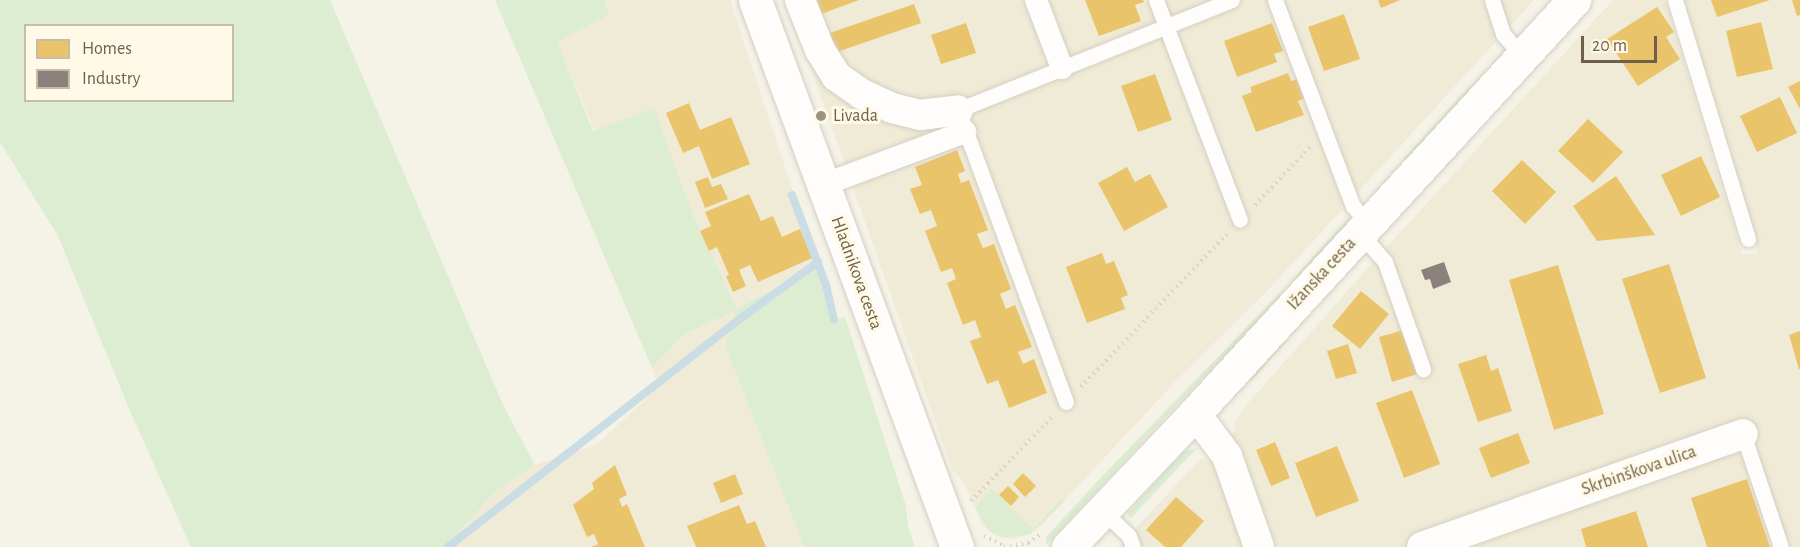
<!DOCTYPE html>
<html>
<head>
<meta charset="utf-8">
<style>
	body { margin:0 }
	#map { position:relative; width:1800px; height:547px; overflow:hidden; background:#f5f3e7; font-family:"Alegreya Sans",sans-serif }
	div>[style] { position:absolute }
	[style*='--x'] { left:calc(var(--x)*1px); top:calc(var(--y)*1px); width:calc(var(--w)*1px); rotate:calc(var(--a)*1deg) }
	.residential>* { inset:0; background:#f0ebd7 }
	.green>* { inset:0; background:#dcedd2 }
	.homes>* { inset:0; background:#e9c46a }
	.industry>* { inset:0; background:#8a817c }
	.stream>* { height:8px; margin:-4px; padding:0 4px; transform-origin:4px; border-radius:4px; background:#cadde4 }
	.path>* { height:4px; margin-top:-2px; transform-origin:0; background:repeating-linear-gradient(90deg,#d7d1c9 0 1.5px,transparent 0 6px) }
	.roads { filter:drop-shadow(0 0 2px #d3cfc2) drop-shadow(0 0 2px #d3cfc2) }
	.service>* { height:15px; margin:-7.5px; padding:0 7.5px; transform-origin:7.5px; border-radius:7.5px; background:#fefdfb }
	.pedestrian>* { height:22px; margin:-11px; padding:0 11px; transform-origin:11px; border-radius:11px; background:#fefdfb }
	.minor>* { height:30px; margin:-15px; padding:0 15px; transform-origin:15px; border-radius:15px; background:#fefdfb }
	.secondary>* { height:33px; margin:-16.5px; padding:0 16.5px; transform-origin:16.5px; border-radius:16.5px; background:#fefdfb }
	.dots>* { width:16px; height:16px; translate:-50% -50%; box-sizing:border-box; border:3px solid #fefae7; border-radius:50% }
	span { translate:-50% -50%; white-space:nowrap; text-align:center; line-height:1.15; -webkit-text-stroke:6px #fefae7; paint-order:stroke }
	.poi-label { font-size:18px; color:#716049 }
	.left { translate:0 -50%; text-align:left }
	.street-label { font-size:18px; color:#716049 }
	.legend { position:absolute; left:24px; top:24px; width:210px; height:78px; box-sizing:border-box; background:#fefae7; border:2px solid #c6bca8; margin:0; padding:8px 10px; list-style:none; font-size:18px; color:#716049 }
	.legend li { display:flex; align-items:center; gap:12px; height:30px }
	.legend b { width:30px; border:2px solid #c6bca8 }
	.scale { position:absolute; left:1581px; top:36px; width:76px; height:27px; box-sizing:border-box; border:3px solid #716049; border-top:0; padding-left:8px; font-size:18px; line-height:21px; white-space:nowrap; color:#716049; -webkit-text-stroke:4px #fefae7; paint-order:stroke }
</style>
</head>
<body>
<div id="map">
	<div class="residential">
		<div style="clip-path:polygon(604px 0,730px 0,817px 265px,737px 309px,725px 345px,804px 547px,445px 547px,496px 491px,535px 465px,598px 444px,658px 387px,652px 368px,684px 334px,556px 42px,609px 15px)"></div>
		<div style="clip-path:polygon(787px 0,1534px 0,1271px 287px,1173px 384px,1041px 526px,1030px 534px,1013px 539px,996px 536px,982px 524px,965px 484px,952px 469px)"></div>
		<div style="clip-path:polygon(1613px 0,1665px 0,1742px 254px,1758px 253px,1684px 0,1800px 0,1800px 547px,1118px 547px,1189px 471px,1202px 458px,1209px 462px,1235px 431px,1233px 423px,1249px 402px,1375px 260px)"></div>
	</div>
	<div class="green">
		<div style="clip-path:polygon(evenodd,0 0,330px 0,503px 405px,535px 465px,496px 491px,445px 547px,191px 547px,130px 411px,58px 236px,0 142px,0 0,26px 26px,232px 26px,232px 100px,26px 100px,26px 26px)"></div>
		<div style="clip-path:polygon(495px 0,604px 0,609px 15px,557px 42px,593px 131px,654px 108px,692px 213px,737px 309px,817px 265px,831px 321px,845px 317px,906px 506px,908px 526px,915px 547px,804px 547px,725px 345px,736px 310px,684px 334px,652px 368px)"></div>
		<div style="clip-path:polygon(1470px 86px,1474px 90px,1408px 162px,1404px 158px)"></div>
		<div style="clip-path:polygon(1348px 218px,1353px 222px,1299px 281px,1295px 277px)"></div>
		<div style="clip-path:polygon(1279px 294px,1283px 297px,1185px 396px,1046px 545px,1046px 537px,1103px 475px)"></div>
		<div style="clip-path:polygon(1297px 320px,1301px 324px,1251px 382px,1246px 379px)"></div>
		<div style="clip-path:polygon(1197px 448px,1131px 518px,1127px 514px,1183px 452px)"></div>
		<div style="clip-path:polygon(992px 489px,1033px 529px,1062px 498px,1065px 501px,1030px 534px,1003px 538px,989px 531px,975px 508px)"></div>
	</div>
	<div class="homes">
		<div style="clip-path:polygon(816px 0,859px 0,821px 14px)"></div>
		<div style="clip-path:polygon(1085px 0,1143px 0,1144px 2px,1135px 5px,1141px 21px,1099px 36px)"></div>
		<div style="clip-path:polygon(1378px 0,1400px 0,1381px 8px)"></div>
		<div style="clip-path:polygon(1711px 0,1770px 0,1717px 17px)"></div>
		<div style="clip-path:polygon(1792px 0,1800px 0,1800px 15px,1797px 16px)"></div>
		<div style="clip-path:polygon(914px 4px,921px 23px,834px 53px,827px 34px)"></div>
		<div style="clip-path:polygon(1657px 7px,1674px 32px,1666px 37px,1680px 59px,1638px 86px,1607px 39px)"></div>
		<div style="clip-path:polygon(1344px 14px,1360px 59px,1324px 71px,1308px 27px)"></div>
		<div style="clip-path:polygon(1761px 22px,1773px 69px,1737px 77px,1726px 31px)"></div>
		<div style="clip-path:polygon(966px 23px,976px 53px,941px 64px,931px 35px)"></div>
		<div style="clip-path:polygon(1272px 23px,1283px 51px,1274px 54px,1277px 62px,1237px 77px,1224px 41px)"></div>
		<div style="clip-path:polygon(1288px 73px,1291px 81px,1298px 79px,1305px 98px,1298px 101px,1304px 115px,1256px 132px,1242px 96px,1252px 92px,1250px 87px)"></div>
		<div style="clip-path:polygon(1155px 74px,1172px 120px,1138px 132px,1121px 86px)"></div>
		<div style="clip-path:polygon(1800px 81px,1800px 109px,1788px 87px)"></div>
		<div style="clip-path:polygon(1780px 97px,1797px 133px,1757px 152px,1740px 116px)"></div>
		<div style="clip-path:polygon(689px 103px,700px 130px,731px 117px,750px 164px,712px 179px,699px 146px,683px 153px,666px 113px)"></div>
		<div style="clip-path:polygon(1588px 119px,1623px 152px,1593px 183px,1558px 151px)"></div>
		<div style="clip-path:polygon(957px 150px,965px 171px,958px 174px,961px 183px,969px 180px,988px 230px,977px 234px,983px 248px,994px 244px,1011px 289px,1000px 294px,1006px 309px,1015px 305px,1032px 347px,1018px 352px,1023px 364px,1034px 359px,1047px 393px,1009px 408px,998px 380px,987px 384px,970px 341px,981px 337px,975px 320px,963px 325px,947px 283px,956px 279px,952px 268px,941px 272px,925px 231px,937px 226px,931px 210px,920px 214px,910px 189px,922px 185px,915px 167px)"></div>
		<div style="clip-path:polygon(1701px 156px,1720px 197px,1681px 216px,1661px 175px)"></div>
		<div style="clip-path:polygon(1522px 160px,1556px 192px,1525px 224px,1492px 191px)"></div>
		<div style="clip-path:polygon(1127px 167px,1135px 182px,1150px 174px,1168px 207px,1124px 231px,1098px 183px)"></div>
		<div style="clip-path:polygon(1616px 176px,1655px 235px,1597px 241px,1573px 206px)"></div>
		<div style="clip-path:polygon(708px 177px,712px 187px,721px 184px,728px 199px,705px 208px,695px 182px)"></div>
		<div style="clip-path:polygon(749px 194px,761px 221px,773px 216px,782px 237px,800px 229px,812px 258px,758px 282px,750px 265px,739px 270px,746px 286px,733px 292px,726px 276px,729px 275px,717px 247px,709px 251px,700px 231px,711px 226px,705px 212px)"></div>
		<div style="clip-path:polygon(1102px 253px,1106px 264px,1114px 261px,1128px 295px,1121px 298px,1125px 309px,1087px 323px,1066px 267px)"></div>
		<div style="clip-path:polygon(1669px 264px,1706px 378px,1660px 393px,1622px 279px)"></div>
		<div style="clip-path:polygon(1558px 265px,1604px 414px,1554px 430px,1509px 280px)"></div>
		<div style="clip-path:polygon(1361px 291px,1389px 314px,1360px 349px,1332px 326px)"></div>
		<div style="clip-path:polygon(1404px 330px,1417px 374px,1392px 382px,1379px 337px)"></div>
		<div style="clip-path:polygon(1800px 331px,1800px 369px,1799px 369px,1789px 335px)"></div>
		<div style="clip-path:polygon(1348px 344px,1357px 373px,1336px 379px,1327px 351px)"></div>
		<div style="clip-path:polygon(1486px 355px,1491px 371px,1498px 368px,1512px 411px,1478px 422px,1458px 364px)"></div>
		<div style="clip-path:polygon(1412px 390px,1440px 464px,1404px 478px,1376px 403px)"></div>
		<div style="clip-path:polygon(1518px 433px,1530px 463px,1491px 478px,1479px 448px)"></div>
		<div style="clip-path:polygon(1275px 442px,1290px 478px,1271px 486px,1256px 450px)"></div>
		<div style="clip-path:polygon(1337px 446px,1359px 501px,1316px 517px,1295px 463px)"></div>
		<div style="clip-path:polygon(615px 465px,627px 495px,619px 499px,622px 507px,627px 504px,645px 547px,591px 547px,598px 544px,594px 534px,587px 537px,573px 505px,594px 489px,592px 483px)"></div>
		<div style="clip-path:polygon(1023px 473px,1036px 486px,1025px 497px,1013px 484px)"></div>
		<div style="clip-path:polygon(735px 474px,743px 494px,721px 503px,713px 483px)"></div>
		<div style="clip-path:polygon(1747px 479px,1770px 547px,1707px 547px,1691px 498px)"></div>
		<div style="clip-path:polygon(1008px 486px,1019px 497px,1011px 506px,999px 495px)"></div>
		<div style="clip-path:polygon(1176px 497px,1204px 521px,1181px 547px,1165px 547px,1146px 530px)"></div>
		<div style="clip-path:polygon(739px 505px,747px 524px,755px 521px,766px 547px,696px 547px,687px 526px)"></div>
		<div style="clip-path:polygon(1636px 511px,1648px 547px,1586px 547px,1581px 529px)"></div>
	</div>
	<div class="industry">
		<div style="clip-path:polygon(1444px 262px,1451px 282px,1433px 289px,1430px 279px,1425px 280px,1421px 270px)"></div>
	</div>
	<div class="stream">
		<div style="--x:792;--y:195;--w:96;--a:69.3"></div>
		<div style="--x:826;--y:285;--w:35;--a:77"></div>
		<div style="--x:448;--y:547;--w:370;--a:-38"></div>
		<div style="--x:740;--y:319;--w:97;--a:-36.2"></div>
	</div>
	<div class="path">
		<div style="--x:1255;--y:205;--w:80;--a:-46.5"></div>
		<div style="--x:1081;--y:387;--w:211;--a:-46.3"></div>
		<div style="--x:971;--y:501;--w:118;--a:-46"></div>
		<div style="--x:984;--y:536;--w:23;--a:25"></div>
		<div style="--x:1028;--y:543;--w:16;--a:-35"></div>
		<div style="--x:1004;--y:547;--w:24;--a:-9"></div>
		<div style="--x:1028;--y:543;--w:4;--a:63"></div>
	</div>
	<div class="roads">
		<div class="service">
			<div style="--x:1156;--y:0;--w:235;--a:69.1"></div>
			<div style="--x:1275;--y:0;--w:220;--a:69.3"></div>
			<div style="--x:1353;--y:206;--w:23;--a:50"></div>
			<div style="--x:1492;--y:0;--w:36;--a:72"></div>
			<div style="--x:1503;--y:34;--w:29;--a:49"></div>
			<div style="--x:1675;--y:0;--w:250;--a:73"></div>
			<div style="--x:1360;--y:233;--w:38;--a:49"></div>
			<div style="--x:1385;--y:262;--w:114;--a:70.4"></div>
			<div style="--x:1066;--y:402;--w:311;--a:-110.3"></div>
			<div style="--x:958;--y:110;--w:295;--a:-21.9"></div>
			<div style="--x:1743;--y:434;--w:119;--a:71.4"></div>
			<div style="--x:1102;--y:510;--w:37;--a:44"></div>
			<div style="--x:1129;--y:536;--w:12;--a:70"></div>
		</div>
		<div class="pedestrian">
			<div style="--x:1036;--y:0;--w:73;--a:69.1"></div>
			<div style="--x:823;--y:185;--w:152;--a:-20.5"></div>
		</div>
		<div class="minor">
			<div style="--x:800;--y:0;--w:54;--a:68.2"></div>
			<div style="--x:820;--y:50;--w:31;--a:58"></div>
			<div style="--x:836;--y:76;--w:32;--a:35"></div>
			<div style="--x:862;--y:94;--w:33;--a:25"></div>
			<div style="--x:892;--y:108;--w:29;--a:14"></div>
			<div style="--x:920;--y:115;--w:38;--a:-7"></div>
			<div style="--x:1195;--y:413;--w:54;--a:53.3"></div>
			<div style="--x:1227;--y:456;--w:96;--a:70.6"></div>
			<div style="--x:1422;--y:547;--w:340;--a:-19.4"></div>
		</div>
		<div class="secondary">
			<div style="--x:755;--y:0;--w:583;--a:69.73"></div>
			<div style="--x:1068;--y:547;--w:185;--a:-46.5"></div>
			<div style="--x:1195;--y:413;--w:561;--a:-47.46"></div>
		</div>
	</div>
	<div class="dots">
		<div style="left:821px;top:116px;background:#9f9380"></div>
	</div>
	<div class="poi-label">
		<span class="left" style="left:833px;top:116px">Livada</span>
	</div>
	<div class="street-label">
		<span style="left:856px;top:273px;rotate:70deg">Hladnikova cesta</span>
		<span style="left:1322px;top:274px;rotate:-47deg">Ižanska cesta</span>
		<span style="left:1639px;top:471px;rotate:-19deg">Skrbinškova ulica</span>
	</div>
	<ul class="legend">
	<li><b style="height:16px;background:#e9c46a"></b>Homes</li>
	<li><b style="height:16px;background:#8a817c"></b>Industry</li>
	</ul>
	<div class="scale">20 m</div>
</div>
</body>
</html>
